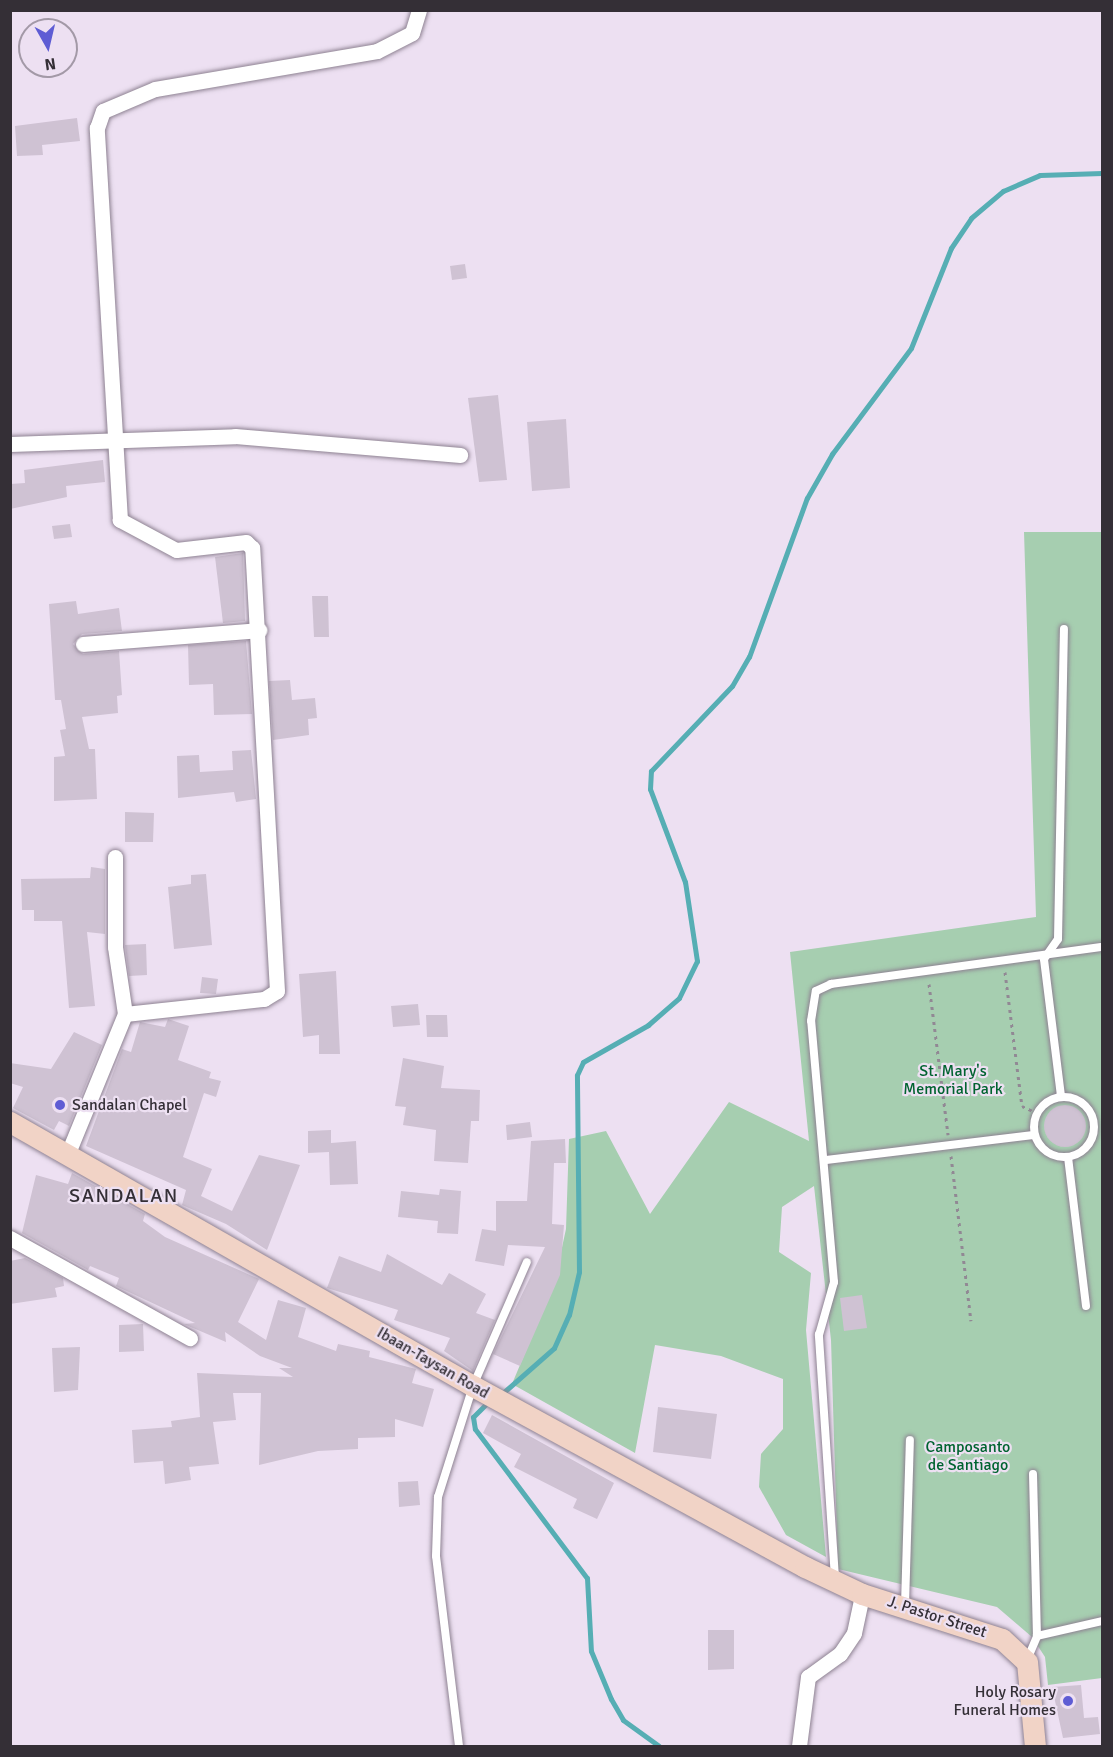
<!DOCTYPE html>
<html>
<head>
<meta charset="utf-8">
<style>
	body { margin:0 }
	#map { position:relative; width:1113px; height:1757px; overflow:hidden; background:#ede0f2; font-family:Signika,sans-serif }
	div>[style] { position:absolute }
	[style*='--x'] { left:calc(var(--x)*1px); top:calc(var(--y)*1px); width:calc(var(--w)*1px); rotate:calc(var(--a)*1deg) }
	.green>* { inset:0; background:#a6ceb0 }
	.stream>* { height:5px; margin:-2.5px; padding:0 2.5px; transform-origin:2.5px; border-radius:2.5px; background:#56aeb4 }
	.building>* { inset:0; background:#cfc2d3 }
	.round { border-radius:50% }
	.path>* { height:3px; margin-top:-1.5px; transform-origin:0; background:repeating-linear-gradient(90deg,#918894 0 3px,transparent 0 7.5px) }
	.roads { filter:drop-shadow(0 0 2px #8e8292) drop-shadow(0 0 2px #8e8292) }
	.lane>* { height:8px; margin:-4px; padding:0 4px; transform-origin:4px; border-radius:4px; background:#fff }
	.lane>.ring { margin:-4px; padding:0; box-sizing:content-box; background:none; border:8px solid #fff; border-radius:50% }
	.street>* { height:15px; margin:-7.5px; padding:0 7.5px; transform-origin:7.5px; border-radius:7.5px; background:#fff }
	.secondary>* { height:21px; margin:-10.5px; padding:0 10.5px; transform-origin:10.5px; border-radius:10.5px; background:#f1d3c6 }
	.dots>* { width:16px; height:16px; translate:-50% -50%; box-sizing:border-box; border:3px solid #ede0f2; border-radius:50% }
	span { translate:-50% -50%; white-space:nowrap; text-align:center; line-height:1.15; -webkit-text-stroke:4.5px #ede0f2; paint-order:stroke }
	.park-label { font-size:16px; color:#006330 }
	.poi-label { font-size:16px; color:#342f36 }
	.left { translate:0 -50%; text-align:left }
	.right { translate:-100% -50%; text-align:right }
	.street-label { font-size:16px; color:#342f36 }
	.quarter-label { font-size:20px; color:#342f36; letter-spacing:1.5px }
	.frame { position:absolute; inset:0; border:12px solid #342f36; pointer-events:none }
	.north { position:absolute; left:18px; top:18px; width:60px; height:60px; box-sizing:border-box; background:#ede0f2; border:2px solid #a399a7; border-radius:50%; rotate:172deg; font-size:16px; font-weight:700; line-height:24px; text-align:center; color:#342f36 }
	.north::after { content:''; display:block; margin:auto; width:21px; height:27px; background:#5e5cd4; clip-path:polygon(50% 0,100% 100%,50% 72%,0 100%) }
</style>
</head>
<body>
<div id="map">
	<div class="green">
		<div style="clip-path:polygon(1024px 532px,1102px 532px,1102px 1678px,1048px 1685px,1045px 1657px,1032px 1637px,997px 1607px,838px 1569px,831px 1340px,814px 1186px,782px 1207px,779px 1252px,811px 1273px,806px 1330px,826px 1557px,786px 1535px,759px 1487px,761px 1454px,783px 1429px,783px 1379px,721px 1356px,655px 1345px,635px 1453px,512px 1384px,554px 1284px,566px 1229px,569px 1139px,606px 1131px,650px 1214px,729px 1102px,809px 1141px,790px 952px,1036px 917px)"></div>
	</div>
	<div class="stream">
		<div style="--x:505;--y:1391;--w:65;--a:-41.3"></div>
		<div style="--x:554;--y:1348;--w:36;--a:-66"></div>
		<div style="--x:569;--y:1315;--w:44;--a:-76.9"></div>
		<div style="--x:579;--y:1272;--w:197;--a:-90.6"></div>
		<div style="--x:577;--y:1075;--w:14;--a:-65"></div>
		<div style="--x:583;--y:1062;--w:75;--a:-29.6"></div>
		<div style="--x:648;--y:1025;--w:41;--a:-41.1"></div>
		<div style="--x:679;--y:998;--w:41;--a:-64.1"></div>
		<div style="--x:697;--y:961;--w:80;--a:-98.6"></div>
		<div style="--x:685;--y:882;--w:99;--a:-110.6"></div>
		<div style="--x:650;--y:789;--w:18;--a:-87"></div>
		<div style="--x:651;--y:771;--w:117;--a:-46.4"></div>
		<div style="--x:732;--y:686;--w:34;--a:-60"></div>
		<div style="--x:749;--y:657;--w:169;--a:-70"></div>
		<div style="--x:807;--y:498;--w:51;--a:-60.4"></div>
		<div style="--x:832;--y:454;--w:132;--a:-53.3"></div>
		<div style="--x:911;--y:348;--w:108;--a:-68.2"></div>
		<div style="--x:951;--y:248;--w:36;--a:-56"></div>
		<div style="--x:971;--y:218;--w:42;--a:-40.2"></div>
		<div style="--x:1003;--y:191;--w:40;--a:-23.4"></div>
		<div style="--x:1040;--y:175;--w:62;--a:-1.8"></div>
		<div style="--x:485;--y:1405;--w:17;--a:135"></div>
		<div style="--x:473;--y:1417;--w:12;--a:81"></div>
		<div style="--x:475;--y:1429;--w:186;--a:53.1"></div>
		<div style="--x:587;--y:1578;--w:73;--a:86.9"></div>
		<div style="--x:591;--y:1651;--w:52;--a:67.4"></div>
		<div style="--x:611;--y:1699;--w:24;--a:60"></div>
		<div style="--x:623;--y:1720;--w:44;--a:35.8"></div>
	</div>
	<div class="building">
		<div style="clip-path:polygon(77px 118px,80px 141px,42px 145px,43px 155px,17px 156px,15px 126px)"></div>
		<div style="clip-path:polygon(465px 264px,467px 278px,452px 280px,450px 266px)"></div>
		<div style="clip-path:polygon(498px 395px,507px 480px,479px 482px,468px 398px)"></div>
		<div style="clip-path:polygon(566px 419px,570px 488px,532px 491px,527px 422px)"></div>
		<div style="clip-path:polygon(103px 460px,105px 482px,66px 486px,67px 497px,10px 509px,10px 484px,25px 483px,24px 470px)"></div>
		<div style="clip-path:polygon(70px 524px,72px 537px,54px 539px,52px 526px)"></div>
		<div style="clip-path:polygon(243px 553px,245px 621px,223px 623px,215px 557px)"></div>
		<div style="clip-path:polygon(312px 596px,328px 596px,329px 637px,314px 637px)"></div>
		<div style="clip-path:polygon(76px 601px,78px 614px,119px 608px,122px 631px,82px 634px,73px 644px,83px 654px,119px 651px,122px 695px,117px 696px,118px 713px,82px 717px,89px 749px,95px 749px,97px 799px,54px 801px,54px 757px,65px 756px,60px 730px,66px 729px,61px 700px,55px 700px,49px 604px)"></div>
		<div style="clip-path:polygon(246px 641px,252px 714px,214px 715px,213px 684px,189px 685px,188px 645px)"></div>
		<div style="clip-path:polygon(290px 680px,292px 700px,315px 698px,317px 718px,308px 719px,309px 735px,273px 740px,269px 681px)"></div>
		<div style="clip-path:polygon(251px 750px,256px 799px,236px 802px,234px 792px,178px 798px,177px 756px,199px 755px,200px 772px,233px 770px,232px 751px)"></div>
		<div style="clip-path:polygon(125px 812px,154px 813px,153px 842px,125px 842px)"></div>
		<div style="clip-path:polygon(91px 867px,105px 869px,105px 934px,87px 932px,95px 1006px,69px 1008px,62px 921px,34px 921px,34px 910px,22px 910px,21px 879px,90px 878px)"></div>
		<div style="clip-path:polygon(206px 874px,212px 945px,174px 949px,168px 887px,191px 884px,191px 875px)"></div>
		<div style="clip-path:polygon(146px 944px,147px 975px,129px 976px,125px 945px)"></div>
		<div style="clip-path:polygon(336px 971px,340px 1054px,319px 1054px,319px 1035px,303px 1037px,299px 974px)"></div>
		<div style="clip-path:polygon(202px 977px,218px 979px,216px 994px,200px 993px)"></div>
		<div style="clip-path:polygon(418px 1004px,420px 1025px,393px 1027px,391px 1006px)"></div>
		<div style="clip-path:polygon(426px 1015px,447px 1015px,448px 1037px,427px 1037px)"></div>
		<div style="clip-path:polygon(168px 1019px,189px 1026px,178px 1060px,211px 1072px,209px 1078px,221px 1081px,216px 1097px,204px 1093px,183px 1157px,212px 1169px,201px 1196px,232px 1211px,259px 1155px,300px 1165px,267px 1250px,226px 1224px,182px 1205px,186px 1190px,86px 1146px,122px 1049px,131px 1052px,140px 1022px,165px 1027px)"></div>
		<div style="clip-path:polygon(74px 1032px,102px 1045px,69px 1126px,59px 1121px,54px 1130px,13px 1108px,23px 1087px,10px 1083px,10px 1063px,51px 1069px)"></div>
		<div style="clip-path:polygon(403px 1058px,444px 1066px,441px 1088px,480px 1090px,479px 1121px,471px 1121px,468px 1163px,434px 1161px,436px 1130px,403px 1125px,406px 1107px,395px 1106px)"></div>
		<div class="round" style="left:1044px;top:1105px;width:42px;height:42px"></div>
		<div style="clip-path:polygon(530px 1122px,532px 1137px,507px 1140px,506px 1125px)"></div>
		<div style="clip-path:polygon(331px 1130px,331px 1143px,356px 1141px,358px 1184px,330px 1185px,329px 1152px,308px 1153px,308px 1131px)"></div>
		<div style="clip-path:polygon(565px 1139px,566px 1163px,554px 1163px,552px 1224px,564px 1225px,560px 1275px,520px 1366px,493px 1354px,545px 1247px,508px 1245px,504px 1266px,475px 1261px,482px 1229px,496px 1231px,496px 1201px,527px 1201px,531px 1141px)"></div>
		<div style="clip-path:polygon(72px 1173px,145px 1214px,143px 1221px,165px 1237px,259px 1279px,238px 1322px,266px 1340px,278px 1300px,306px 1308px,298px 1337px,336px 1351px,338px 1344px,370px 1351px,369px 1357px,416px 1369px,412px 1383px,434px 1389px,423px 1427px,395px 1419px,395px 1437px,358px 1438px,358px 1449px,318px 1451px,259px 1465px,261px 1393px,233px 1393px,236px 1420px,213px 1422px,219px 1464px,189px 1467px,191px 1480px,165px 1484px,163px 1461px,134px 1463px,132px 1430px,172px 1427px,171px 1421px,200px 1417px,197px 1373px,293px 1377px,279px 1368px,292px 1368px,260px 1356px,225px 1332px,226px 1342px,193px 1328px,184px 1324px,195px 1323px,116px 1286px,119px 1278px,90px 1266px,88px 1270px,22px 1233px,36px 1175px,68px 1184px)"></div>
		<div style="clip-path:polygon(440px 1189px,461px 1191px,458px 1234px,437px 1233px,438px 1221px,398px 1217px,401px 1191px,439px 1195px)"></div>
		<div style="clip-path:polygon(387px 1254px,442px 1285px,449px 1273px,486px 1294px,476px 1313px,495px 1320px,473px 1371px,444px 1351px,450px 1338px,394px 1320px,398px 1310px,327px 1288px,339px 1256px,381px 1272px)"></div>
		<div style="clip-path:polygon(25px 1258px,63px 1278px,64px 1286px,55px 1288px,57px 1297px,10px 1304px,10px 1261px)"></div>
		<div style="clip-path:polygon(862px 1295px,867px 1328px,844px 1331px,840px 1298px)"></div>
		<div style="clip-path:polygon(143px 1324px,144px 1351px,119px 1352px,119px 1325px)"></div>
		<div style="clip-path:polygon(80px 1347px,78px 1390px,54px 1392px,52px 1348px)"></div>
		<div style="clip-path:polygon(658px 1407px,717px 1414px,711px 1459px,653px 1452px)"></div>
		<div style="clip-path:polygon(492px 1415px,614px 1483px,597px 1519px,573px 1508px,577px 1499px,514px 1467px,521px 1454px,483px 1433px)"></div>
		<div style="clip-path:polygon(418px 1481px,420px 1505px,399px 1507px,398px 1482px)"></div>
		<div style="clip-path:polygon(708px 1630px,734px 1630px,734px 1669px,708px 1670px)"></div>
		<div style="clip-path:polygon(1081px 1685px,1084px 1718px,1098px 1717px,1100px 1734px,1063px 1738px,1052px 1687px)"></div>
	</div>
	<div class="path">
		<div style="--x:1005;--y:972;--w:135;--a:82.8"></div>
		<div style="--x:1022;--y:1106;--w:17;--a:25"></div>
		<div style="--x:929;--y:984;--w:152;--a:82.8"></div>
		<div style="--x:951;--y:1156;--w:166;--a:83.1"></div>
	</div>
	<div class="roads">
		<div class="lane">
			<div style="--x:1061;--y:1096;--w:138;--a:-97.1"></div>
			<div style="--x:1044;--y:959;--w:24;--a:-55"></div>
			<div style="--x:1058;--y:939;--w:310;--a:-88.9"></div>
			<div class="ring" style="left:1034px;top:1097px;width:52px;height:52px"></div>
			<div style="--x:1068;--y:1157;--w:150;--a:83.1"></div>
			<div style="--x:826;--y:1160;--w:209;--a:-6.9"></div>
			<div style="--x:1033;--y:1474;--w:162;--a:88.6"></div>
			<div style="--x:835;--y:1578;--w:244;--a:-93.8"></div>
			<div style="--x:819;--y:1335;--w:55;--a:-74.2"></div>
			<div style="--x:834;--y:1282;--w:262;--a:-95"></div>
			<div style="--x:811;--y:1021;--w:30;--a:-81"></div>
			<div style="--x:816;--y:991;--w:17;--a:-25"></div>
			<div style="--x:831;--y:984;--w:274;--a:-7.8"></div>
			<div style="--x:905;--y:1605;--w:165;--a:-88.3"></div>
			<div style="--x:1027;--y:1660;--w:26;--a:-67"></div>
			<div style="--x:1037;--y:1636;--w:67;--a:-13"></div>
			<div style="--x:459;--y:1746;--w:191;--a:-96.9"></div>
			<div style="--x:436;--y:1556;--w:59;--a:-88.1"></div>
			<div style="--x:438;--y:1497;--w:116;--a:-72.5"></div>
			<div style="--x:473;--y:1386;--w:135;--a:-66.5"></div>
		</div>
		<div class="street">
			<div style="--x:10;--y:444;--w:225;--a:-2"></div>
			<div style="--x:235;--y:436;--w:226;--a:4.8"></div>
			<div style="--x:83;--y:644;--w:177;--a:-4.5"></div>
			<div style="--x:115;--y:857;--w:90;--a:90"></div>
			<div style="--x:115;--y:947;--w:68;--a:81.5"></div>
			<div style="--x:68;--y:1153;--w:150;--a:-67.7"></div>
			<div style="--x:125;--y:1014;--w:140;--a:-6.2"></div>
			<div style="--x:264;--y:999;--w:15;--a:-32"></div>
			<div style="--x:277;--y:991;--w:444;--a:-93.2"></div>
			<div style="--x:252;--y:548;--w:8;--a:-135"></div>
			<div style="--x:246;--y:542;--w:70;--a:173.5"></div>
			<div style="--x:176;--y:550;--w:64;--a:-151.8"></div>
			<div style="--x:120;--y:520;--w:393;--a:-93.4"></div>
			<div style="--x:97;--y:128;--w:18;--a:-71"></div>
			<div style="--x:103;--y:111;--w:56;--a:-22.9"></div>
			<div style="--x:155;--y:89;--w:225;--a:-9.7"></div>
			<div style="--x:377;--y:51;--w:39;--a:-27"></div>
			<div style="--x:412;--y:33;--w:24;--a:-73"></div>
			<div style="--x:10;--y:1238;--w:206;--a:29.1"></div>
			<div style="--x:799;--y:1746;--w:70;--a:-82.6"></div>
			<div style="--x:808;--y:1677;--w:39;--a:-36"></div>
			<div style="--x:840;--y:1654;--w:25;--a:-56"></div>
			<div style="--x:854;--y:1633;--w:40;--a:-78"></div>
		</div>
		<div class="secondary">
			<div style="--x:10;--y:1122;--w:533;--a:29.69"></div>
			<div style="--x:473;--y:1386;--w:378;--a:28.6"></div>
			<div style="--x:805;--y:1567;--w:63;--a:25.3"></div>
			<div style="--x:862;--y:1594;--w:147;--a:17.8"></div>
			<div style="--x:1002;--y:1639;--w:34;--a:43"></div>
			<div style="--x:1027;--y:1662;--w:84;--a:84.6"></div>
		</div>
	</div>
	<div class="dots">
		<div style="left:60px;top:1105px;background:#5e5cd4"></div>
		<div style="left:1068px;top:1701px;background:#5e5cd4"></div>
	</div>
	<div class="park-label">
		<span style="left:953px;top:1080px">St. Mary's<br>Memorial Park</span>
		<span style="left:968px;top:1456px">Camposanto<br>de Santiago</span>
	</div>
	<div class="poi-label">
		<span class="left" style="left:72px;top:1105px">Sandalan Chapel</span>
		<span class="right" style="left:1056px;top:1701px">Holy Rosary<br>Funeral Homes</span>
	</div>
	<div class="street-label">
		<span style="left:433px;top:1363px;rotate:30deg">Ibaan-Taysan Road</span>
		<span style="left:937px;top:1617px;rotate:18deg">J. Pastor Street</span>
	</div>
	<div class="quarter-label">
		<span style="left:124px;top:1195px">SANDALAN</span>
	</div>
	<div class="frame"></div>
	<div class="north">N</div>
</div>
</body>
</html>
